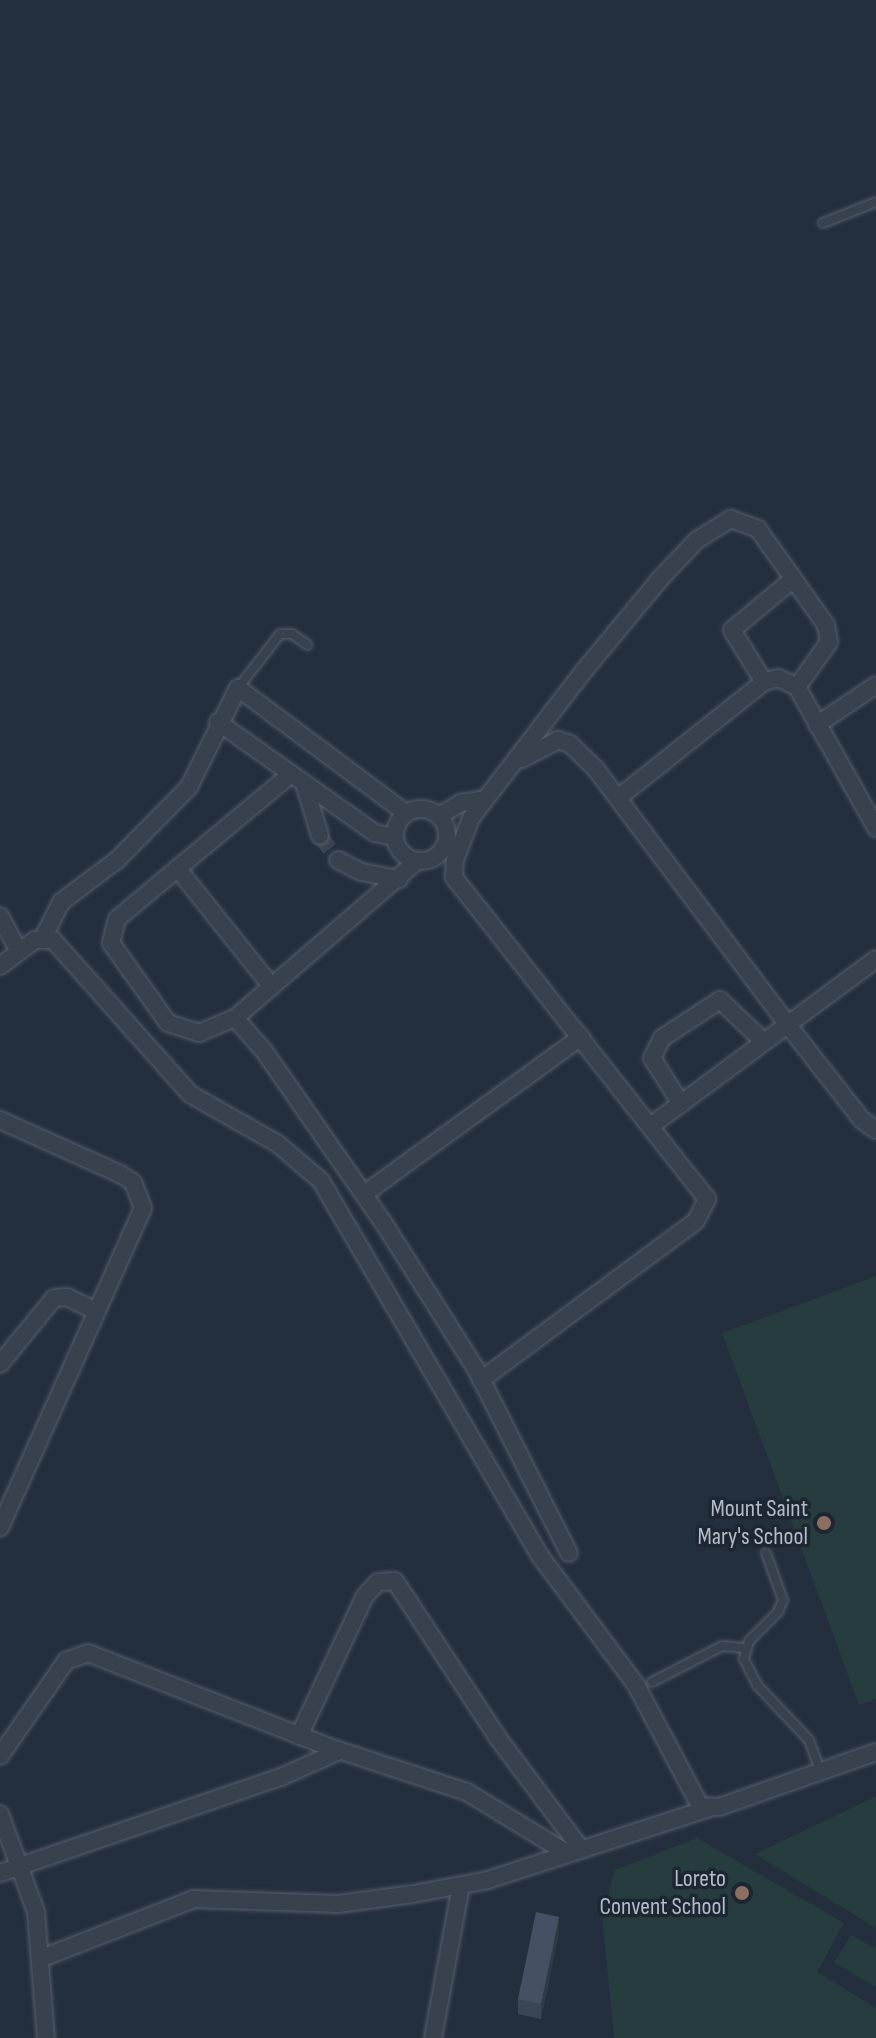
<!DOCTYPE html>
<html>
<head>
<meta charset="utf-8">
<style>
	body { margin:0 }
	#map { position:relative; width:876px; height:2038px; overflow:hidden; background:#242f3e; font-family:"Sofia Sans Condensed",sans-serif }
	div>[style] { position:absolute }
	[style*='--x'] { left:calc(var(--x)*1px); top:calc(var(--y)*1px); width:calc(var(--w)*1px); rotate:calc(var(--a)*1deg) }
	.green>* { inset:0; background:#263c3f }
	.street-tunnel>* { height:16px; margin-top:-8px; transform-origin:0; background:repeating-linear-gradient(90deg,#3a4453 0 16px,transparent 0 24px) }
	.roads { filter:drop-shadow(0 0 2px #565f6c) drop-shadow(0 0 2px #565f6c) }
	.lane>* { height:8px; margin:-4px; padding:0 4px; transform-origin:4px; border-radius:4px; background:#38414e }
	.street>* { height:16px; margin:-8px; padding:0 8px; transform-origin:8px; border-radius:8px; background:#38414e }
	.street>.ring { margin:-8px; padding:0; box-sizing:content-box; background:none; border:16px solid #38414e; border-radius:50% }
	.wall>* { inset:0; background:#3b4654 }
	.shaded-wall>* { inset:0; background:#303945 }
	.building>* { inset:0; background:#455162 }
	.dots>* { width:22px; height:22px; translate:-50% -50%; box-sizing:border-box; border:4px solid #1d2633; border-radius:50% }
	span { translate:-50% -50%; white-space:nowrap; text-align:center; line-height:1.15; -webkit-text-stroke:7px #1d2633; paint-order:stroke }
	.poi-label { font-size:24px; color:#b4bcc9 }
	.right { translate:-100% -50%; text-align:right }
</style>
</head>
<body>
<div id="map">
	<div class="green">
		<div style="clip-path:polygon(876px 1276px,876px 1699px,859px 1705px,722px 1333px)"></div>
		<div style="clip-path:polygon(876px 1796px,876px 1928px,755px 1854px)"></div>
		<div style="clip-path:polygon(697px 1838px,844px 1923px,817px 1972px,876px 2008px,876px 2038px,614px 2038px,602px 1916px,615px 1870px)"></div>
		<div style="clip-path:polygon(851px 1935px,876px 1949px,876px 1987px,834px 1963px)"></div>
	</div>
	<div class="street-tunnel">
		<div style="--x:320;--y:836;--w:30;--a:53"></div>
	</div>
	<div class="roads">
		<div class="lane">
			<div style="--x:823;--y:223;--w:57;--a:-21.6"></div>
			<div style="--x:238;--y:688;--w:68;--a:-52.1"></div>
			<div style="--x:280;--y:634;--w:12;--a:0"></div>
			<div style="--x:292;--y:634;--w:19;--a:35"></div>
			<div style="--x:766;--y:1553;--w:50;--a:70.1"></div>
			<div style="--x:783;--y:1600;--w:13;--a:113"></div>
			<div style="--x:778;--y:1612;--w:41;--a:135"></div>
			<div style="--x:749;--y:1641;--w:19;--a:106"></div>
			<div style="--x:744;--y:1659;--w:29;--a:63"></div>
			<div style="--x:757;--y:1685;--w:76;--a:46.6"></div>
			<div style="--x:809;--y:1740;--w:33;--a:70"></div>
			<div style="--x:652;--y:1682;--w:79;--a:-27.2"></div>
			<div style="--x:722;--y:1646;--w:22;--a:5"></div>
		</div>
		<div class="street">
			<div style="--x:764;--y:682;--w:61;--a:-121.6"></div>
			<div style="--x:732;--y:630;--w:78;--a:-39.8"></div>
			<div style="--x:218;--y:722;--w:192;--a:35.3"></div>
			<div style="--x:375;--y:833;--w:19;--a:12"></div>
			<div style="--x:817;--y:725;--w:71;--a:-34.1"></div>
			<div style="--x:522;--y:759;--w:41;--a:-27.8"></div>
			<div style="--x:558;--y:740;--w:13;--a:18"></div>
			<div style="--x:570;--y:744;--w:35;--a:44"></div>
			<div style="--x:595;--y:768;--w:320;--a:53.1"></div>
			<div style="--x:787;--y:1024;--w:122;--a:52"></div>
			<div style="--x:862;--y:1120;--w:17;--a:36"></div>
			<div style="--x:291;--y:774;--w:226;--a:140.2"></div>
			<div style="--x:117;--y:919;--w:25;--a:104"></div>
			<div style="--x:111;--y:943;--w:98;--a:54.5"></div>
			<div style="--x:168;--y:1023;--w:33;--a:18"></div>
			<div style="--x:199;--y:1033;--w:39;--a:-23"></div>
			<div style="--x:235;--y:1018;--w:44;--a:48.7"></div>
			<div style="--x:264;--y:1051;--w:208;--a:55.2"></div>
			<div style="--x:383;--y:1222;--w:174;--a:57.7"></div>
			<div style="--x:476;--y:1369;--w:206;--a:63.2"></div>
			<div style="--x:304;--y:783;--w:55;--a:73.2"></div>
			<div style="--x:618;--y:798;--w:186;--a:-38.5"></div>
			<div style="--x:764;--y:682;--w:15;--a:-16"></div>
			<div style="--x:778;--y:678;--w:21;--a:25"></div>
			<div class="ring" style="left:395px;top:809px;width:36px;height:36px"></div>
			<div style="--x:439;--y:816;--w:26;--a:-31"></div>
			<div style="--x:461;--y:803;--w:24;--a:-9"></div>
			<div style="--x:338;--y:860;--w:27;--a:27"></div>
			<div style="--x:362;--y:872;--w:38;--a:11"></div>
			<div style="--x:177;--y:868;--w:152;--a:51.4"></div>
			<div style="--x:0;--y:916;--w:40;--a:62"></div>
			<div style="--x:44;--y:936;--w:38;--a:-63"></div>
			<div style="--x:61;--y:902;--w:71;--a:-37"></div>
			<div style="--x:118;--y:859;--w:101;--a:-45.4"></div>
			<div style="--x:189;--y:787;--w:110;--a:-63.7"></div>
			<div style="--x:238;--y:688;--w:209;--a:36.7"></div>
			<div style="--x:0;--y:966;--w:44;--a:-36.6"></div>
			<div style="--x:35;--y:940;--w:18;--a:0"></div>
			<div style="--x:53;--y:940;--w:206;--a:48.3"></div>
			<div style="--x:190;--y:1094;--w:101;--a:29.6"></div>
			<div style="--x:278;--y:1144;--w:57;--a:40.7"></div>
			<div style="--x:321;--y:1181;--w:434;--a:59.7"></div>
			<div style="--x:540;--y:1556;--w:161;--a:53.3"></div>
			<div style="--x:636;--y:1685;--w:137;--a:62.1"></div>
			<div style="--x:700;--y:1806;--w:19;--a:3"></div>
			<div style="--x:719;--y:1807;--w:166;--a:-19.3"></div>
			<div style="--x:235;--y:1018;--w:240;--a:-40.8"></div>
			<div style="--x:681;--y:1104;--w:54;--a:-122.2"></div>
			<div style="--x:652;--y:1058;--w:22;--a:-63"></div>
			<div style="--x:662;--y:1038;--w:69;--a:-33.2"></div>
			<div style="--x:720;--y:1000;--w:59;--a:43.6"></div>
			<div style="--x:0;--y:1120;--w:132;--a:24.2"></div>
			<div style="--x:120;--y:1174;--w:15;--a:32"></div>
			<div style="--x:133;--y:1182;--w:28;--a:69"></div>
			<div style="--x:143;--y:1208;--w:350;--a:114.1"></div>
			<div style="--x:652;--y:1125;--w:279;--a:-36.5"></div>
			<div style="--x:364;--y:1194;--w:268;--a:-35.9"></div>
			<div style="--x:0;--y:1364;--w:85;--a:-50.7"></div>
			<div style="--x:54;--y:1298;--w:13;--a:-4"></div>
			<div style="--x:67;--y:1297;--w:32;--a:26"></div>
			<div style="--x:481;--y:1380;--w:267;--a:-36.5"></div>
			<div style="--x:696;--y:1221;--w:25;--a:-63"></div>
			<div style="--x:707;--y:1199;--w:410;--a:-128.2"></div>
			<div style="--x:454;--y:877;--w:17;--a:-87"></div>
			<div style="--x:455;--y:860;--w:45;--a:-69.1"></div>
			<div style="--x:471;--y:818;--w:184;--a:-52.5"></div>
			<div style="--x:583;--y:672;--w:119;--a:-50.4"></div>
			<div style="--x:659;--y:580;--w:55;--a:-46.5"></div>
			<div style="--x:697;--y:540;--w:40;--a:-32"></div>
			<div style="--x:731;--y:519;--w:29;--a:20"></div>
			<div style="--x:758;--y:529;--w:118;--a:54.7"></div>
			<div style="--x:826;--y:625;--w:17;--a:80"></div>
			<div style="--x:829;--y:642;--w:55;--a:125.4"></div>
			<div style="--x:797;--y:687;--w:162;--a:60.7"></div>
			<div style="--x:299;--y:1736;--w:155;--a:-64.8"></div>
			<div style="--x:365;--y:1596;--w:19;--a:-47"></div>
			<div style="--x:378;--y:1582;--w:17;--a:-3"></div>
			<div style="--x:395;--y:1581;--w:188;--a:56.7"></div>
			<div style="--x:498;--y:1738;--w:139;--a:53.2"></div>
			<div style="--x:0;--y:1756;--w:116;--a:-55.2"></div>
			<div style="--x:66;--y:1661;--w:23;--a:-20"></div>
			<div style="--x:88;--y:1653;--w:256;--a:21.3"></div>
			<div style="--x:326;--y:1746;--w:148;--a:18.1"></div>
			<div style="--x:467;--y:1792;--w:117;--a:31.4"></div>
			<div style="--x:0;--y:1814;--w:104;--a:69.8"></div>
			<div style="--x:36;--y:1912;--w:126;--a:85.5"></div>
			<div style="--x:0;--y:1873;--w:297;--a:-18.9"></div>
			<div style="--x:281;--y:1777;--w:64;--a:-24.1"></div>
			<div style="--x:42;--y:1958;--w:163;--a:-21.2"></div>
			<div style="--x:194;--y:1899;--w:144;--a:2"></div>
			<div style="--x:338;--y:1904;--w:76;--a:-7.6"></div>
			<div style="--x:413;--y:1894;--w:76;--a:-10.6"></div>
			<div style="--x:488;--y:1880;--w:232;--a:-18"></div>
			<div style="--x:433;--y:2038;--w:155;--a:-79.6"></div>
		</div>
	</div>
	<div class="wall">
		<div style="clip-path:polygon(559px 1932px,541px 2019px,518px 2014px,518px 1999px)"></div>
	</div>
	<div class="shaded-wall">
		<div style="clip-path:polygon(559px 1917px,559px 1932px,541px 2019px,541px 2004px)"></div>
	</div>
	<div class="building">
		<div style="clip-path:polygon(536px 1912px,559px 1917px,541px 2004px,518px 1999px)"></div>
	</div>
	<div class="dots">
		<div style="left:824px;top:1523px;background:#8d6e63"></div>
		<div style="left:742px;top:1893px;background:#8d6e63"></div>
	</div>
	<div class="poi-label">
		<span class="right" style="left:808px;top:1523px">Mount Saint<br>Mary's School</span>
		<span class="right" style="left:726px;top:1893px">Loreto<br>Convent School</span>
	</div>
</div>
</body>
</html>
